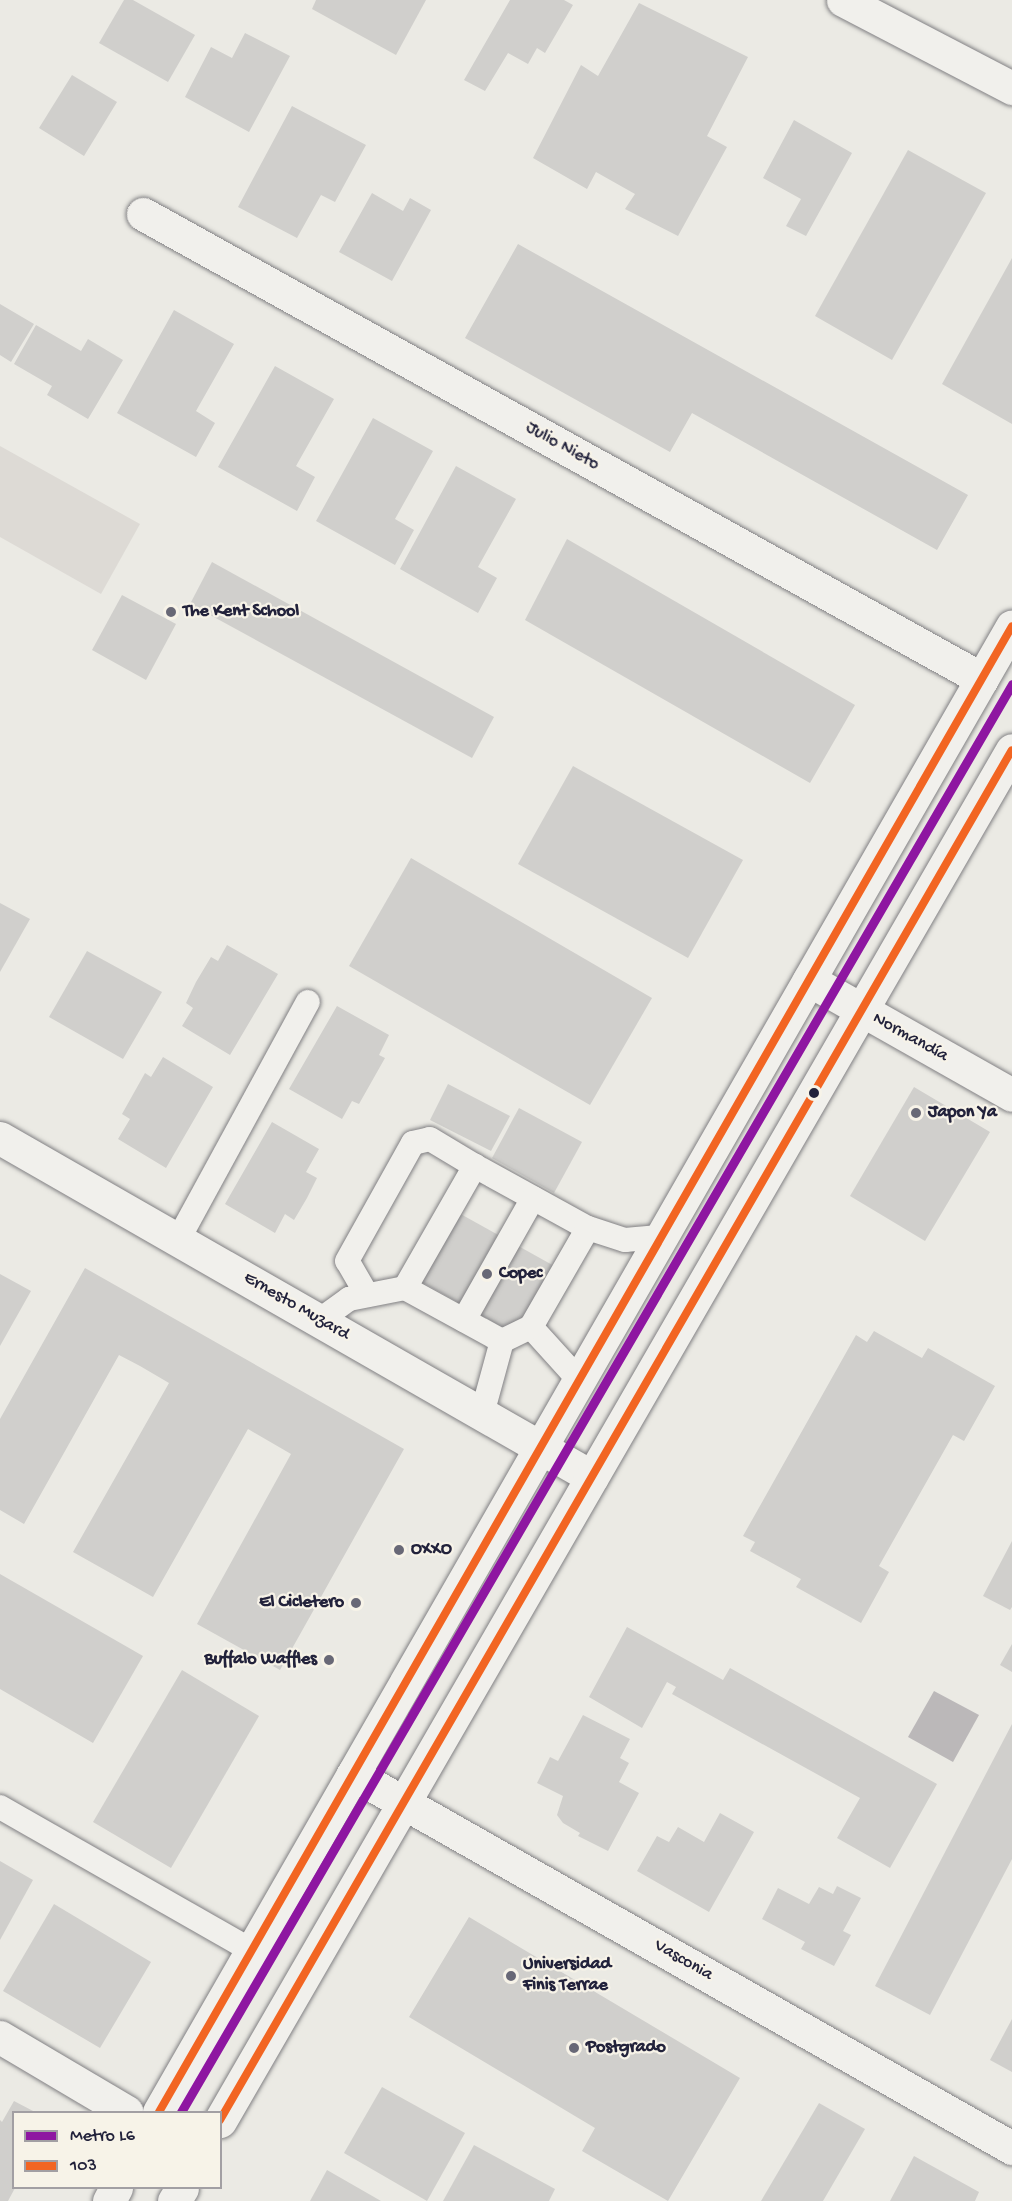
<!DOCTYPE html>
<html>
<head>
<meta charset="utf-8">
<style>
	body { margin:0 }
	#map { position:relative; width:1012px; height:2201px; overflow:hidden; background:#ebeae4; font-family:"Gochi Hand",sans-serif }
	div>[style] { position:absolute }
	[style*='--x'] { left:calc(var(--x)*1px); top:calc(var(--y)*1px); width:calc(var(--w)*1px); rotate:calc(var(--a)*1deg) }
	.green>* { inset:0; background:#dddad5 }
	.water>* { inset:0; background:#bbb8b9 }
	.building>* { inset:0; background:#d0cfcc }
	.roads { filter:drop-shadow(0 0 2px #818083) drop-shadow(0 0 2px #818083) }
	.service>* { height:24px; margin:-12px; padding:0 12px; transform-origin:12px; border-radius:12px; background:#f1f0ec }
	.minor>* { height:33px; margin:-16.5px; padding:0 16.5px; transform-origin:16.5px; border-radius:16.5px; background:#f1f0ec }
	.tertiary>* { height:33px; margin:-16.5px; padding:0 16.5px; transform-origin:16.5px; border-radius:16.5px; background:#f1f0ec }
	.secondary>* { height:33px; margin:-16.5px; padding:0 16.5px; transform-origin:16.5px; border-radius:16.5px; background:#f1f0ec }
	.bus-1>* { height:8px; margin:-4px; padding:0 4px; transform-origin:4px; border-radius:4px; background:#f26522 }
	.metro-1>* { height:9px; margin:-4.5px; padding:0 4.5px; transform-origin:4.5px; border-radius:4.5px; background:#8e16a1 }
	.dots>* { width:16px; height:16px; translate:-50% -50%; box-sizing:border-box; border:3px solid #f7f3e8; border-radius:50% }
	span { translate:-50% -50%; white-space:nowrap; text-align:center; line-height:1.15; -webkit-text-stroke:4.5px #f7f3e8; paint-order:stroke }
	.street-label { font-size:18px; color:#22223b }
	.poi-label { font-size:18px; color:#22223b; font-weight:700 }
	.left { translate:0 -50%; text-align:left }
	.right { translate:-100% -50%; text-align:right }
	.legend { position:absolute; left:12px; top:2111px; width:210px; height:78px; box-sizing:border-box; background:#f7f3e8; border:2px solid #a29fa3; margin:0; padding:8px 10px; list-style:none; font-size:18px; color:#22223b }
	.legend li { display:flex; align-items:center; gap:12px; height:30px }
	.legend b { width:30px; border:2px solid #a29fa3 }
</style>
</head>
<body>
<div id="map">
	<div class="green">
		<div style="clip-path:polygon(0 446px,140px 524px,101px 594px,0 537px)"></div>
	</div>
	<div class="water">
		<div style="clip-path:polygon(934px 1691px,979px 1715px,953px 1762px,908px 1737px)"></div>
	</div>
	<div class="building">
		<div style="clip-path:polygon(124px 0,133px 0,195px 35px,168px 82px,99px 43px)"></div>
		<div style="clip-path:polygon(316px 0,426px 0,396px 55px,312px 9px)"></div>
		<div style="clip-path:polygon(510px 0,564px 0,573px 5px,545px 53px,537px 48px,528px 64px,508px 53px,485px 91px,464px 80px)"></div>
		<div style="clip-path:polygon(639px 3px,748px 57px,707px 136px,727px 147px,678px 236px,625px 209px,635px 194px,596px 172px,587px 189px,533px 158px,581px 65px,598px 76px)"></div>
		<div style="clip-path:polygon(245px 33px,290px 56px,249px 132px,185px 97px,211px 47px,232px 58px)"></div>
		<div style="clip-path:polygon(72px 75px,117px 102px,84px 156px,39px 128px)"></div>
		<div style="clip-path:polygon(292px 106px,366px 145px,335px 202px,321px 195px,297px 238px,238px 207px)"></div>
		<div style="clip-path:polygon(794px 120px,852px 153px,806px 236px,786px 226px,801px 199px,763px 178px)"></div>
		<div style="clip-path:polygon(908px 150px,986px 193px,892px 360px,815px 316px)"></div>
		<div style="clip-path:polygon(372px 193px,403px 211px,410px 198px,431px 210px,392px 281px,339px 252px)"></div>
		<div style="clip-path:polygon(518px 244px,968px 495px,937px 550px,692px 413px,670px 452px,465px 338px)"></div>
		<div style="clip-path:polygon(1012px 258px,1012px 424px,942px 384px)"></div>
		<div style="clip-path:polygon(0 304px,34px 324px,11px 362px,0 355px)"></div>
		<div style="clip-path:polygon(174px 310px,234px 344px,196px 411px,215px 423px,196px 457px,117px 413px)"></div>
		<div style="clip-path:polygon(36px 325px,81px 351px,88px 339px,123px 360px,88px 419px,47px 395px,52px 386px,14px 364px)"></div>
		<div style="clip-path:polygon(275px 366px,334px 399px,296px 466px,315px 477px,297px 511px,218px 467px)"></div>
		<div style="clip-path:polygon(373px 418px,433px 451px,395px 519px,414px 530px,395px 565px,316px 521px)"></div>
		<div style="clip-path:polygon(456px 466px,516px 499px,478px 567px,497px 578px,478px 613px,400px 569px)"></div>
		<div style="clip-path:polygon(567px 539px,855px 705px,810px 783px,525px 620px)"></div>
		<div style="clip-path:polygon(212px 562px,494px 717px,472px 758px,190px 604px)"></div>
		<div style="clip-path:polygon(122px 595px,176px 624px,146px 680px,92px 650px)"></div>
		<div style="clip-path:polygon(573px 766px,743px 860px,688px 958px,518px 864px)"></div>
		<div style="clip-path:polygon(411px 858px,652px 998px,590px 1105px,349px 966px)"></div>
		<div style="clip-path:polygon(0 903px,30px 919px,0 972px)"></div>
		<div style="clip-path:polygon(227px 945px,278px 974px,230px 1055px,182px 1026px,193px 1008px,186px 1003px,196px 982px,211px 957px,218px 961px)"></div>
		<div style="clip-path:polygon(87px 951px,162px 992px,123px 1059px,49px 1017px)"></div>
		<div style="clip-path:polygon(337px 1006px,389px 1035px,379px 1055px,385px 1058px,359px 1104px,352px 1101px,342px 1119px,289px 1089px)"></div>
		<div style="clip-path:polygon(163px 1057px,213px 1087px,166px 1168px,118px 1139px,130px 1119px,122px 1114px,145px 1073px,151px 1077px)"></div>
		<div style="clip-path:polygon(448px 1084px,510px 1116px,491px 1151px,430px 1120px)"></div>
		<div style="clip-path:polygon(914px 1087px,990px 1132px,925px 1241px,850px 1196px)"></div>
		<div style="clip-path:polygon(519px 1108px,582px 1142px,554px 1193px,492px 1158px)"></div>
		<div style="clip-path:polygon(272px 1122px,319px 1149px,306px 1172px,317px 1178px,307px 1198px,294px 1220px,285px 1214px,275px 1233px,225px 1204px)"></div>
		<div style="clip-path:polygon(457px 1212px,556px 1267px,518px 1336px,418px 1280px)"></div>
		<div style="clip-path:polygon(85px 1268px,404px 1449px,280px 1670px,197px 1624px,291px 1454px,248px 1429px,153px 1597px,73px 1552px,169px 1383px,140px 1366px,119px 1355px,24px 1524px,0 1510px,0 1419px)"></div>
		<div style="clip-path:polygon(0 1274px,31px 1291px,0 1346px)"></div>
		<div style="clip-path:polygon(874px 1331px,922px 1358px,928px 1348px,995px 1386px,964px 1441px,953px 1435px,879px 1566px,889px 1572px,861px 1623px,796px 1587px,801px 1579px,750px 1551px,755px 1542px,743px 1536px,856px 1335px,867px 1342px)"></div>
		<div style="clip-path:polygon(1012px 1541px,1012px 1607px,1010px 1610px,983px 1596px)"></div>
		<div style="clip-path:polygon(0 1574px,143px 1656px,93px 1743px,0 1689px)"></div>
		<div style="clip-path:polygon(627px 1627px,723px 1680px,730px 1668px,937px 1784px,890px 1868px,837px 1838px,860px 1798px,672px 1694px,676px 1687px,667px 1682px,642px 1728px,589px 1697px)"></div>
		<div style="clip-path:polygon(1012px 1644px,1012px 1672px,1000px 1665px)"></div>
		<div style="clip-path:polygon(182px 1670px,259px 1716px,171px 1868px,93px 1822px)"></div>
		<div style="clip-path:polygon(583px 1715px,630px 1739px,620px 1758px,629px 1763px,619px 1782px,639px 1793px,608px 1851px,578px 1836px,580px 1833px,563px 1823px,557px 1815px,563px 1796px,537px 1783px,550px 1757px,558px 1761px)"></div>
		<div style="clip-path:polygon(1012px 1724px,1012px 1859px,930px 2015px,875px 1986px)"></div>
		<div style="clip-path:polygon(720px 1813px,754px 1832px,709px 1912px,637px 1871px,657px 1836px,669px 1842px,678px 1827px,704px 1842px)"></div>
		<div style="clip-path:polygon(0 1861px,33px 1880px,0 1940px)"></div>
		<div style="clip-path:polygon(837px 1886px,861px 1898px,843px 1931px,851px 1935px,834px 1966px,801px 1949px,805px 1942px,762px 1919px,778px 1888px,809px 1904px,819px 1887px,833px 1894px)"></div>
		<div style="clip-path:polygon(54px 1904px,151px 1962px,100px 2048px,3px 1991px)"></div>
		<div style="clip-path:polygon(469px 1917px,740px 2078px,668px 2201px,582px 2151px,595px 2128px,409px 2017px)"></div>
		<div style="clip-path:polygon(1012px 2019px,1012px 2072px,990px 2060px)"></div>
		<div style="clip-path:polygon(382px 2087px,465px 2133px,427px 2201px,344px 2153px)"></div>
		<div style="clip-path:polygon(14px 2101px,35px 2112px,14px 2112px,15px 2188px,8px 2201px,0 2201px,0 2120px,2px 2122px)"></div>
		<div style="clip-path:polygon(819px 2103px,865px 2129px,823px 2201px,761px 2201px)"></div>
		<div style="clip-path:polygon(474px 2145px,555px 2189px,549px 2201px,443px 2201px)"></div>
		<div style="clip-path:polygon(914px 2156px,979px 2192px,975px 2201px,890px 2201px)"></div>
		<div style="clip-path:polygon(327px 2170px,381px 2201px,310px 2201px)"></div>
	</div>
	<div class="roads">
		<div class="service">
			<div style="--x:178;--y:1240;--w:271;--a:-61.4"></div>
			<div style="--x:405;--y:1288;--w:111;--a:28.7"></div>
			<div style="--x:367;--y:1295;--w:39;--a:-120"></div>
			<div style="--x:347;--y:1261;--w:135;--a:-60.8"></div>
			<div style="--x:413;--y:1143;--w:17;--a:-13"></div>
			<div style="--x:430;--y:1139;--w:52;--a:31"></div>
			<div style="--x:320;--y:1320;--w:36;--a:-36"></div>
			<div style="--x:349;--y:1299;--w:57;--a:-11.1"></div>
			<div style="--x:405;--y:1288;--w:141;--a:-60.2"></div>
			<div style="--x:475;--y:1166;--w:129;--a:28.8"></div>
			<div style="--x:588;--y:1228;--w:39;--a:18"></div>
			<div style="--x:625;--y:1240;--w:37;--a:-5"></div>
			<div style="--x:464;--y:1320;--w:140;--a:-60.5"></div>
			<div style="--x:531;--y:1327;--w:72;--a:47.8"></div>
			<div style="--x:482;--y:1414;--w:76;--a:-74.7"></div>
			<div style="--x:502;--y:1341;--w:32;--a:-26"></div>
			<div style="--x:531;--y:1327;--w:114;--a:-60.1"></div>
			<div style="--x:0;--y:1807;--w:290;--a:29.7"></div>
		</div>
		<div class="minor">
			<div style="--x:143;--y:214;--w:959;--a:29"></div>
			<div style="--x:809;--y:980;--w:233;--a:29.5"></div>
			<div style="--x:0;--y:1138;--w:682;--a:29.8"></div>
			<div style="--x:353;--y:1774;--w:758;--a:29.58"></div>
			<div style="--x:0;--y:2037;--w:147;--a:30.6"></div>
		</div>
		<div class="tertiary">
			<div style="--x:843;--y:0;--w:191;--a:27.5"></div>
		</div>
		<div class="secondary">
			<div style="--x:159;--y:2112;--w:1713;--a:-60.14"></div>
			<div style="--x:220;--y:2121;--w:1583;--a:-59.99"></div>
			<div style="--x:109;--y:2201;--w:15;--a:-62"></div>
			<div style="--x:174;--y:2201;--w:15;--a:-58"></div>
		</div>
	</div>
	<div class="bus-1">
		<div style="--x:159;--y:2112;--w:1713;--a:-60.14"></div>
		<div style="--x:220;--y:2120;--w:1582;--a:-59.97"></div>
	</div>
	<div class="metro-1">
		<div style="--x:181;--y:2112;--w:1652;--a:-59.8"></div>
	</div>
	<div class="dots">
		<div style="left:171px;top:612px;background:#686876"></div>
		<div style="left:814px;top:1093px;background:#22223b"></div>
		<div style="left:916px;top:1113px;background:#686876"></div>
		<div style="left:487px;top:1274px;background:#686876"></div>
		<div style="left:399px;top:1550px;background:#686876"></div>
		<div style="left:356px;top:1603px;background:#686876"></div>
		<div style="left:329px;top:1660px;background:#686876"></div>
		<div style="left:511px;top:1976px;background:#686876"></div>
		<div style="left:574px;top:2048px;background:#686876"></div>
	</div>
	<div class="street-label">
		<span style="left:562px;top:447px;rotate:29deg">Julio Nieto</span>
		<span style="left:910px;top:1038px;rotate:29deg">Normandía</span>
		<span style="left:296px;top:1307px;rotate:30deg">Ernesto Muzard</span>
		<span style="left:683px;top:1961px;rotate:30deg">Vasconia</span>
	</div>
	<div class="poi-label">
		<span class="left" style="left:183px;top:612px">The Kent School</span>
		<span class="left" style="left:928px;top:1113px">Japon Ya</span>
		<span class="left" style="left:499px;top:1274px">Copec</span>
		<span class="left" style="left:411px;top:1550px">OXXO</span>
		<span class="right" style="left:344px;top:1603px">El Cicletero</span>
		<span class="right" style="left:317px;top:1660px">Buffalo Waffles</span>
		<span class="left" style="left:523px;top:1976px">Universidad<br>Finis Terrae</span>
		<span class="left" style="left:586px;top:2048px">Postgrado</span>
	</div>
	<ul class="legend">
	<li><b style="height:8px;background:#8e16a1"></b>Metro L6</li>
	<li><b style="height:8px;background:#f26522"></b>103</li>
	</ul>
</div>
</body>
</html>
